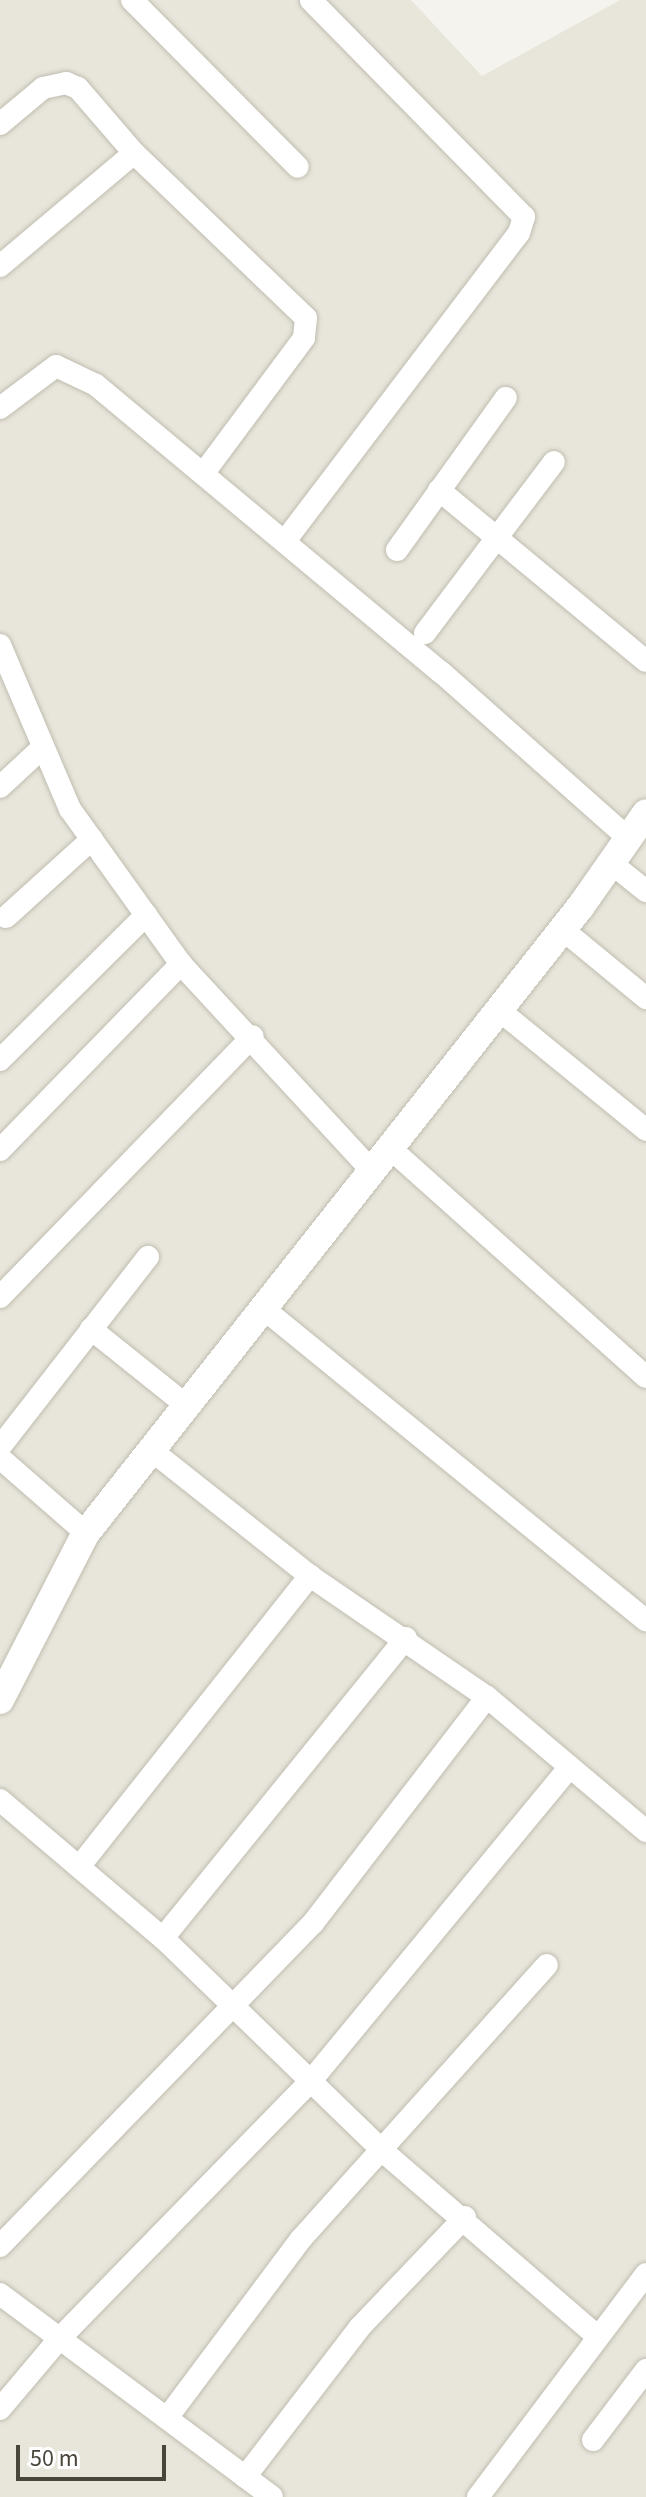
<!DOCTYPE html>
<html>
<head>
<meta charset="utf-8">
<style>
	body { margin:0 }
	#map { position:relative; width:646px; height:2497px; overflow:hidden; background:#f5f3ed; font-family:"Source Sans 3",sans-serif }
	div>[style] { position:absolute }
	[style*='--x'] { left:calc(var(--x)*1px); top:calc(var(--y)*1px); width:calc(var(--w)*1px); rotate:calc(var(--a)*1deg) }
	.residential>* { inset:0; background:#e8e6db }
	.roads { filter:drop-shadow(0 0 2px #c0bcb0) drop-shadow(0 0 2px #c0bcb0) }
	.minor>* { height:22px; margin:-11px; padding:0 11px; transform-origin:11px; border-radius:11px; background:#fff }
	.tertiary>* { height:28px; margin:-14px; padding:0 14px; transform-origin:14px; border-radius:14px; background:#fff }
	span { translate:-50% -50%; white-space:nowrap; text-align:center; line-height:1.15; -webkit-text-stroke:6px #fff; paint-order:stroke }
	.scale { position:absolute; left:16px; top:2445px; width:150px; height:36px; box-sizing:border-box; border:4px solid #49453b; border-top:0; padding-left:10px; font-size:24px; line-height:28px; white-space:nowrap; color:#49453b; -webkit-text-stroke:6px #fff; paint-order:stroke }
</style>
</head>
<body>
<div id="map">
	<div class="residential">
		<div style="clip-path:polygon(0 0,411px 0,482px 76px,620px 0,646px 0,646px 2497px,0 2497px)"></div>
	</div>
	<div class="roads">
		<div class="minor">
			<div style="--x:132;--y:0;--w:235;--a:45.2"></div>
			<div style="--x:0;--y:124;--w:56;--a:-39.9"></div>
			<div style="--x:43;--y:88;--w:24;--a:-12"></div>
			<div style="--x:66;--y:83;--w:13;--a:23"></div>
			<div style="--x:78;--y:88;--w:86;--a:49.3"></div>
			<div style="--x:134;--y:153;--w:238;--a:43.8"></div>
			<div style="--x:306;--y:318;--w:20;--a:96"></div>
			<div style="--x:304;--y:338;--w:169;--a:126.6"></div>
			<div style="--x:0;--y:266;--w:175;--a:-40.1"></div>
			<div style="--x:0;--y:408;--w:70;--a:-36.9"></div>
			<div style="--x:56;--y:366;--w:44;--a:25.4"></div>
			<div style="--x:96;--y:385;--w:449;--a:39.8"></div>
			<div style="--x:441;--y:672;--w:251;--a:41.6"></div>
			<div style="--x:439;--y:490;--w:268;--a:39.6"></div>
			<div style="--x:285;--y:541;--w:387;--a:-52.8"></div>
			<div style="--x:519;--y:233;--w:17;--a:-73"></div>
			<div style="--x:524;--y:217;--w:304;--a:-134.5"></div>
			<div style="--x:397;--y:550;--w:187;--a:-54.4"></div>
			<div style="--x:425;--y:633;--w:214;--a:-53"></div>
			<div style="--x:0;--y:645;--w:178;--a:66.9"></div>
			<div style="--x:70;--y:809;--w:191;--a:54.4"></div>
			<div style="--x:181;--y:964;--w:283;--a:47.3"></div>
			<div style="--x:0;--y:787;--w:57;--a:-42.9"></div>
			<div style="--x:611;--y:863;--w:45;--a:38.7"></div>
			<div style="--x:6;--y:917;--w:116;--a:-42.2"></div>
			<div style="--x:562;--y:929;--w:109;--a:39.4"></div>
			<div style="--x:499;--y:1010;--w:190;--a:39.2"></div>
			<div style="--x:0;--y:1060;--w:206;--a:-44.8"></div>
			<div style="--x:391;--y:1149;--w:342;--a:41.8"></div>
			<div style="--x:0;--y:1150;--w:260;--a:-45.8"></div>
			<div style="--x:0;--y:1297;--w:363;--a:-45.9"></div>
			<div style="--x:264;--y:1309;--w:493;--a:39.2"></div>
			<div style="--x:91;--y:1329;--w:122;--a:38.7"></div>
			<div style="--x:0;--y:1447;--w:241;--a:-52.1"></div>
			<div style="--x:151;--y:1450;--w:203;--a:38.4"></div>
			<div style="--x:310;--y:1576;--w:214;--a:34.4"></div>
			<div style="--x:487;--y:1697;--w:208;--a:40.1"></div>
			<div style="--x:0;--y:1458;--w:114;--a:41.1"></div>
			<div style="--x:0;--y:1800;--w:214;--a:40.3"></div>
			<div style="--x:163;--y:1938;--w:309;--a:44.1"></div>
			<div style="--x:385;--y:2153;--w:280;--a:40.8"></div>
			<div style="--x:79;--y:1867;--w:372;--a:-51.6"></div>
			<div style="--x:163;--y:1938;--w:386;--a:-51"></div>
			<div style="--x:0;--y:2246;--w:450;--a:-45.9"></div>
			<div style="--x:313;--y:1923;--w:285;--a:-52.4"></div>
			<div style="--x:0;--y:2294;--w:339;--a:36.7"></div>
			<div style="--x:0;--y:2409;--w:93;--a:-49.8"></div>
			<div style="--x:60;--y:2338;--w:358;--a:-45.7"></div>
			<div style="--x:310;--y:2082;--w:407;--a:-50.5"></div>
			<div style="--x:167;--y:2418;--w:224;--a:-53.2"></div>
			<div style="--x:301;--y:2239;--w:368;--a:-48.1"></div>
			<div style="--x:593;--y:2440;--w:88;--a:-52.9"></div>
			<div style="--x:245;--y:2477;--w:189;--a:-52.5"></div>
			<div style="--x:360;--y:2327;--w:152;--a:-46.3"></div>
			<div style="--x:478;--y:2497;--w:279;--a:-53"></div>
		</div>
		<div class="tertiary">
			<div style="--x:0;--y:1700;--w:188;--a:-62.8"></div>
			<div style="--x:86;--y:1533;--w:799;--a:-51.71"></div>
			<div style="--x:581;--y:906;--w:113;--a:-55"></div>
		</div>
	</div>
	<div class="scale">50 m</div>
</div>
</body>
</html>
